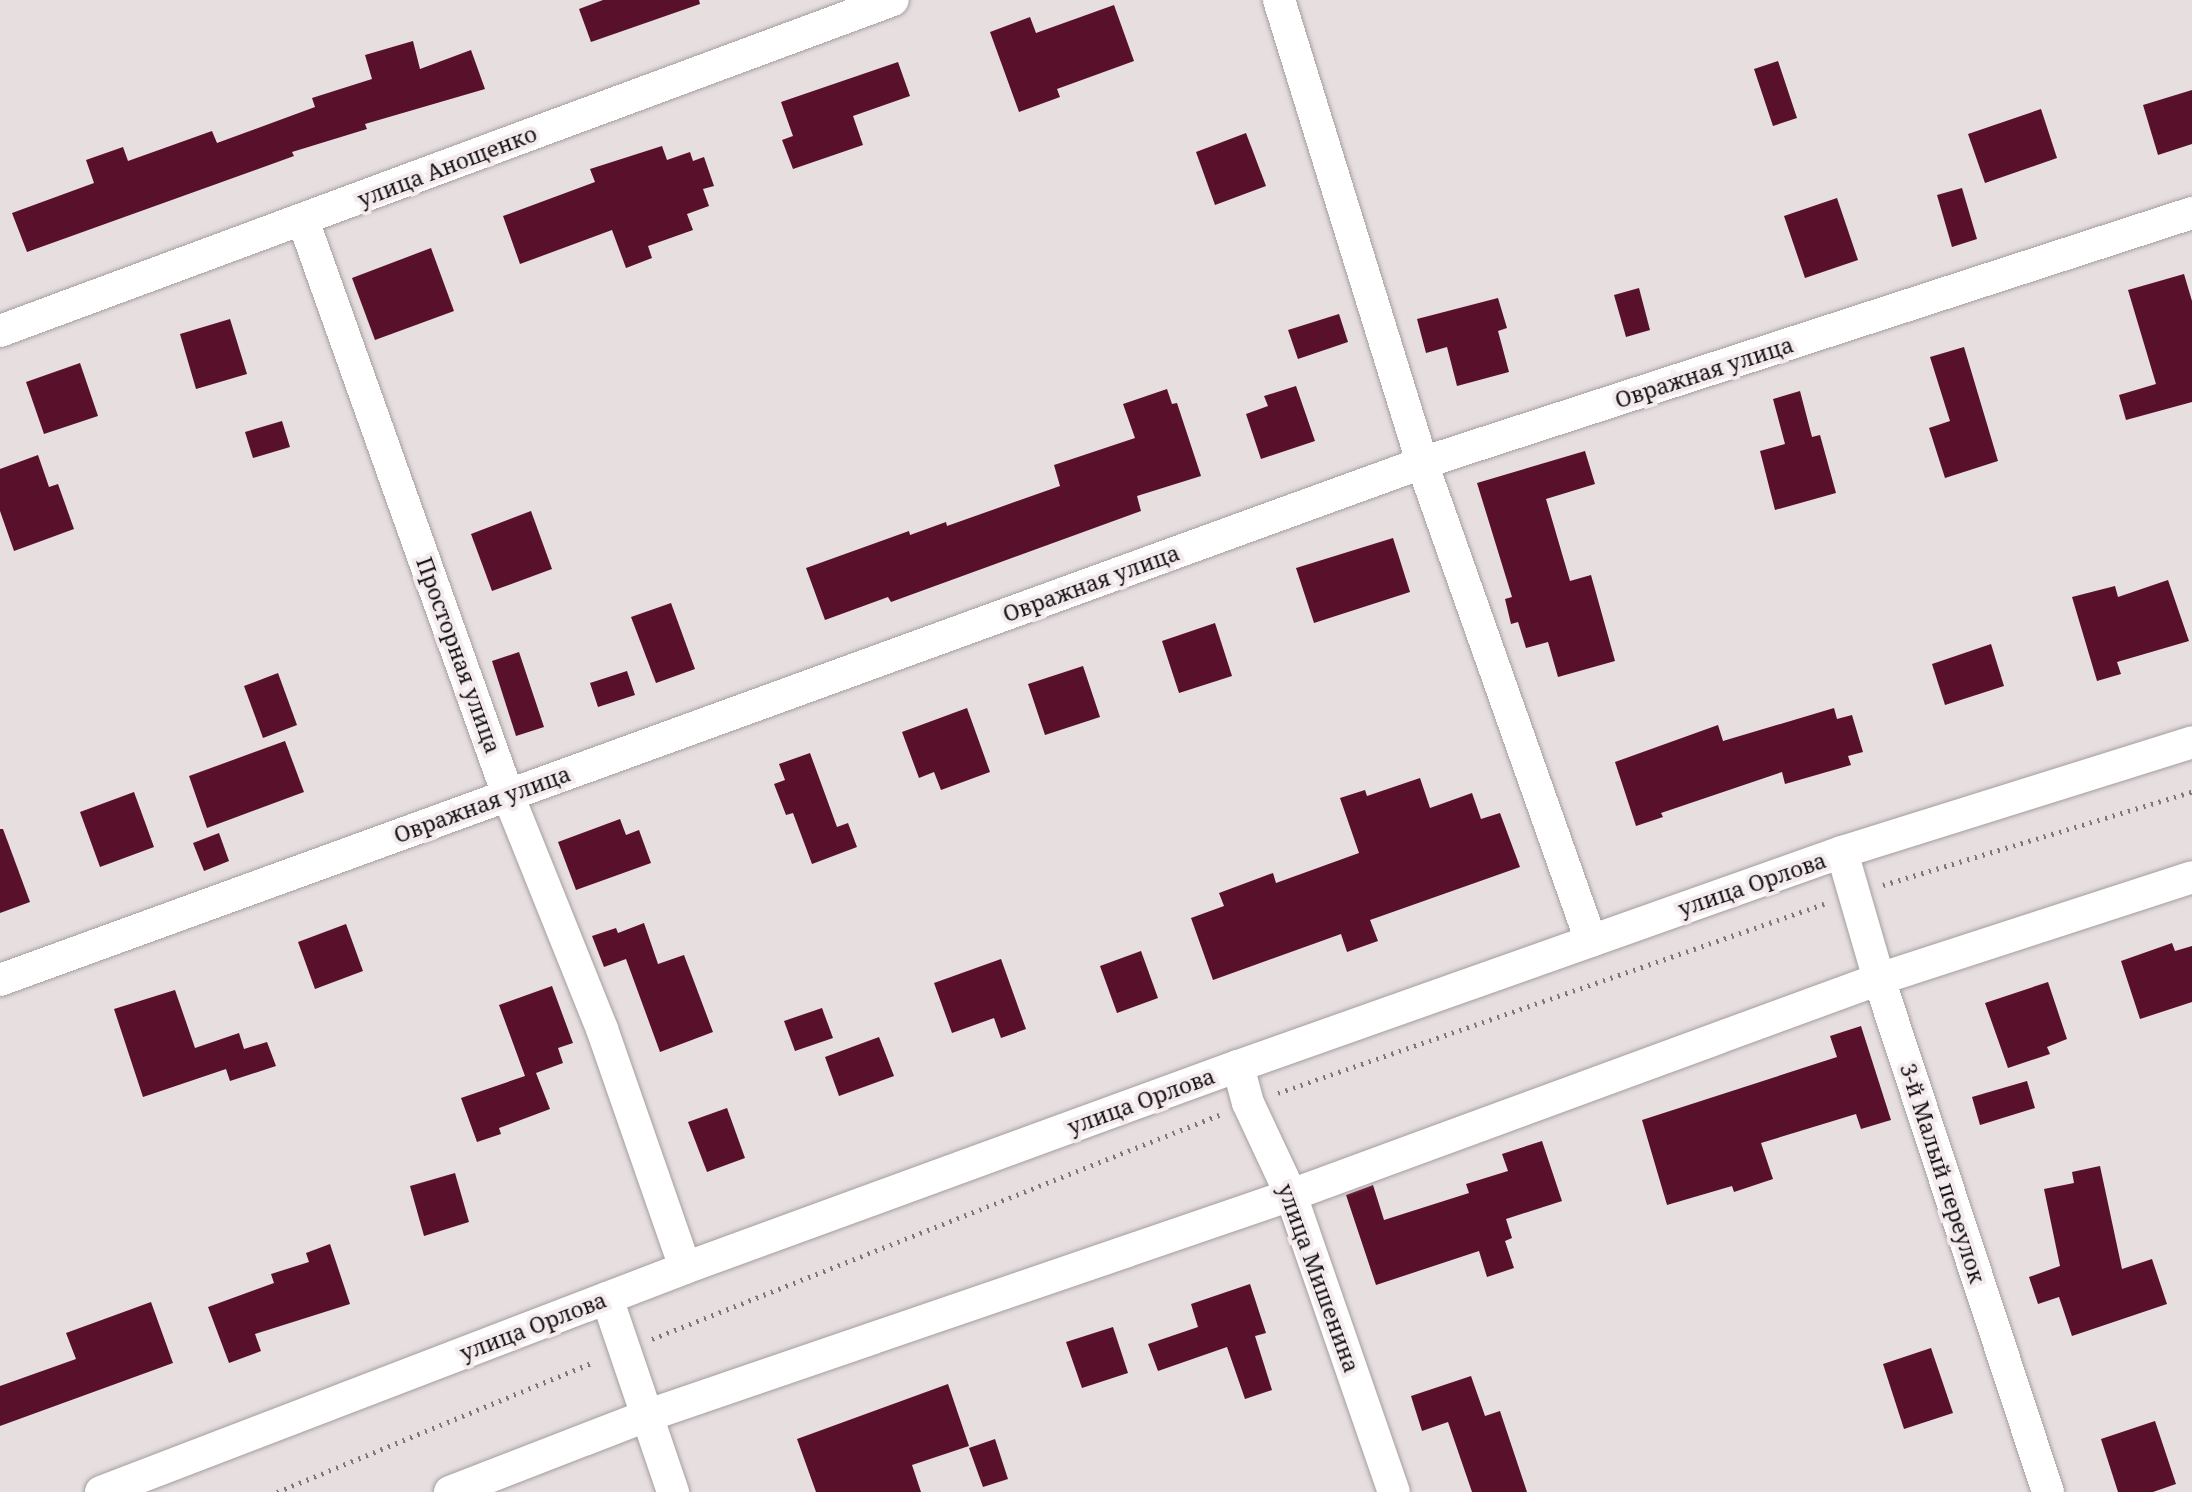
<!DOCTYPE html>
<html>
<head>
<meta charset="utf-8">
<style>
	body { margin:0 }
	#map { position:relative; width:2192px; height:1492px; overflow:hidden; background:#e6dedf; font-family:"Noto Serif",serif }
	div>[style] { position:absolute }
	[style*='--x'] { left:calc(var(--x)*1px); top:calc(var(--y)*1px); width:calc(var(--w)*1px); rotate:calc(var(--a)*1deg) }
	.building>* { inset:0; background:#59102b }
	.path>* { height:5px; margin-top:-2.5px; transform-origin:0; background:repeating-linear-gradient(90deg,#7d7878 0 2px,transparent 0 8px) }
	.roads { filter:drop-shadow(0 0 2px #a59d9f) drop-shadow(0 0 2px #a59d9f) }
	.minor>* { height:32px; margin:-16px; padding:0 16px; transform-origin:16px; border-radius:16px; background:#fff }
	span { translate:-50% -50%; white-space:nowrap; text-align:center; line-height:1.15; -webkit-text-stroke:8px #f3ebed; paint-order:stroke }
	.street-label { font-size:22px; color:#151212 }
</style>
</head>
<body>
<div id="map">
	<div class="building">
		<div style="clip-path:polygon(603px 0,699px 0,700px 4px,591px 42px,579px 9px)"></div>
		<div style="clip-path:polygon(1114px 5px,1134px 61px,1057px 89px,1060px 97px,1019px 112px,990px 32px,1030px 17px,1036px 33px)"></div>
		<div style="clip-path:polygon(413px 41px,420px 69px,471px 50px,485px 89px,365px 124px,367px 129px,292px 152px,294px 156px,27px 252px,12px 213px,94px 183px,86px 160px,123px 147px,128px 161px,212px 131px,217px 143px,315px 107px,312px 98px,372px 79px,365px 55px)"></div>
		<div style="clip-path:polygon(1778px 61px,1797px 118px,1773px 126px,1754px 69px)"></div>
		<div style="clip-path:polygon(898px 62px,910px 96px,853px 116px,863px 145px,793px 169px,782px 140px,793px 136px,781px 102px)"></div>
		<div style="clip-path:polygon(2192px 90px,2192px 144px,2158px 155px,2143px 105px)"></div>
		<div style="clip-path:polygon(2041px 109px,2057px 158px,1985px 183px,1968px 134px)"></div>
		<div style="clip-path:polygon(1246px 133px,1266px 186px,1215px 205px,1196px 152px)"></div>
		<div style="clip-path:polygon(662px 146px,667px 160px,690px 152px,693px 161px,704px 157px,714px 186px,703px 189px,709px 206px,687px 214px,693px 230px,648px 246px,652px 258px,626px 268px,612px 230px,520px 264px,503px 216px,595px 182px,590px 169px)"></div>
		<div style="clip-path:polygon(1962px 188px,1977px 239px,1952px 247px,1937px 195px)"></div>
		<div style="clip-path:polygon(1837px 198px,1858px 260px,1805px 278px,1784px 216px)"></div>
		<div style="clip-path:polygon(431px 248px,454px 311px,375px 340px,352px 278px)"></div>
		<div style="clip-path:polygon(2184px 274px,2192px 301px,2192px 402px,2126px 420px,2119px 395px,2156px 384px,2128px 290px)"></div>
		<div style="clip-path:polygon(1639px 288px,1650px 330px,1626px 337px,1614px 295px)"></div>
		<div style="clip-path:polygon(1498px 298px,1507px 328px,1498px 331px,1509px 372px,1457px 386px,1447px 347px,1426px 353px,1417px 319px)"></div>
		<div style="clip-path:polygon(1339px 314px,1348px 342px,1298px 359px,1288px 330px)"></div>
		<div style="clip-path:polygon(230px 319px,247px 374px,196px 389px,180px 334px)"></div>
		<div style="clip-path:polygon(1964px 347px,1998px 461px,1945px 478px,1929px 428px,1950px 421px,1930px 357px)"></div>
		<div style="clip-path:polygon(80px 363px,98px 416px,44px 434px,26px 382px)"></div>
		<div style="clip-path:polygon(1296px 386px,1315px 441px,1261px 459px,1246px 414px,1268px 406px,1264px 396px)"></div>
		<div style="clip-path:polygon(1167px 389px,1172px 404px,1177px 403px,1201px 476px,1137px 496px,1141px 511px,891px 602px,888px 597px,825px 620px,806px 568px,909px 531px,910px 535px,946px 522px,947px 526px,1060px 486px,1054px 465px,1135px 438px,1123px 404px)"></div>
		<div style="clip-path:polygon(1800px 391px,1812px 437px,1820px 435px,1836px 493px,1775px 510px,1760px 451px,1785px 444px,1773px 399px)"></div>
		<div style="clip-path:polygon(282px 421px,290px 447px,253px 458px,245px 432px)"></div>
		<div style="clip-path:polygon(1585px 451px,1595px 484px,1546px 499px,1570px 581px,1591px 575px,1615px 661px,1558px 677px,1548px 642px,1526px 648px,1518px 622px,1511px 624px,1505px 599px,1512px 597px,1477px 483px)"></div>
		<div style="clip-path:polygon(38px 455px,49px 487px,58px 484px,74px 529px,14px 551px,0 511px,0 469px)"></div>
		<div style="clip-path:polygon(531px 511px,552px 569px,492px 591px,471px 534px)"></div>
		<div style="clip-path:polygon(1393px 538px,1410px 592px,1314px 623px,1296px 568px)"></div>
		<div style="clip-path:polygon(2168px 580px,2189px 641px,2117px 662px,2121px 674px,2097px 681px,2072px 597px,2115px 586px,2118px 597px)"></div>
		<div style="clip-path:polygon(671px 603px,695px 669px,656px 683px,631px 617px)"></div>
		<div style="clip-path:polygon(1215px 623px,1232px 676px,1179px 693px,1162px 641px)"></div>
		<div style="clip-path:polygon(1991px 644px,2004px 686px,1945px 705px,1932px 664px)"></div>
		<div style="clip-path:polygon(519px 652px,544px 727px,516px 736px,492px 661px)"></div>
		<div style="clip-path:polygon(1083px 666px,1100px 717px,1045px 735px,1028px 684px)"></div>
		<div style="clip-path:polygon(627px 671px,635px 695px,598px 707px,590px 683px)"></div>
		<div style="clip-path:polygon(278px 673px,297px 725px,263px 738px,244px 686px)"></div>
		<div style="clip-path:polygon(967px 708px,990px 772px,941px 790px,934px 772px,919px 778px,902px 732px)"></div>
		<div style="clip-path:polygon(1834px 708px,1837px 719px,1852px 715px,1863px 752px,1848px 756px,1851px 765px,1785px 784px,1782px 772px,1661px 813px,1663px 817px,1636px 826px,1615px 762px,1718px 725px,1723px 741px)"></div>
		<div style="clip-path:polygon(285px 741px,304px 792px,207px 828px,189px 776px)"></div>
		<div style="clip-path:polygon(810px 753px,837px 827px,848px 823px,857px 847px,812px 864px,793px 813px,786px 815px,774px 784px,785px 780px,779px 764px)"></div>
		<div style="clip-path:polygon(1420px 778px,1430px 808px,1472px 793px,1481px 819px,1500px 813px,1520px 867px,1370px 920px,1378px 941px,1347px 952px,1341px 934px,1213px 980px,1191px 918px,1224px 906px,1219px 893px,1273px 873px,1276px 883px,1359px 853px,1340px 798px,1365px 790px,1367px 796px)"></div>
		<div style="clip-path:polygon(134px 792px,154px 847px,100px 867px,80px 812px)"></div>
		<div style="clip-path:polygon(620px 819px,626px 835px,639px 830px,651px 863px,576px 890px,558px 842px)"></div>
		<div style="clip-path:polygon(0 829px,3px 829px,30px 902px,0 913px)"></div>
		<div style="clip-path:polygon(219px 833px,229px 861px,204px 871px,193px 843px)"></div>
		<div style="clip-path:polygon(644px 923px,658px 964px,684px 955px,713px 1032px,660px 1052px,626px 959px,604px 967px,592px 936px,616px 928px,618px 933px)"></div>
		<div style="clip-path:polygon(346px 924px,363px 971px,315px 989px,298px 942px)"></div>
		<div style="clip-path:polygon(2172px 943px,2175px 951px,2192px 946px,2192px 1002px,2140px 1019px,2121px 961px)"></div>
		<div style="clip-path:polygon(1141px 951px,1158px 998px,1117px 1013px,1100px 966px)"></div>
		<div style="clip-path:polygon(1001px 959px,1026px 1029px,1001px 1038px,994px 1018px,952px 1033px,934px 983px)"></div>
		<div style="clip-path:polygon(2048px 982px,2067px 1039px,2047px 1047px,2050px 1054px,2008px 1068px,1985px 1003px)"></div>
		<div style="clip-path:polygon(552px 986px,573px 1043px,558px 1048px,563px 1063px,536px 1073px,550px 1109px,499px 1128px,501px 1134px,477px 1142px,461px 1098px,525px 1076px,499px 1005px)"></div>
		<div style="clip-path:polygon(175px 990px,195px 1048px,239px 1033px,244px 1049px,267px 1042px,276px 1066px,230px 1081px,226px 1069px,143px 1097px,114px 1009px)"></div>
		<div style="clip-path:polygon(822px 1008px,833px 1038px,795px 1051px,784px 1021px)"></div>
		<div style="clip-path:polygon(1861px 1026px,1891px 1120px,1861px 1129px,1856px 1114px,1761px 1143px,1773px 1179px,1734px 1192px,1732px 1186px,1667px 1205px,1642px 1120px,1837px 1057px,1830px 1036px)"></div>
		<div style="clip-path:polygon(879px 1037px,894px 1076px,839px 1096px,825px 1057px)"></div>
		<div style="clip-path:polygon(2027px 1081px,2035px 1108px,1980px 1125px,1972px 1097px)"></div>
		<div style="clip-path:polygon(727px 1108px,745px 1158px,707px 1172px,688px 1122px)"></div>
		<div style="clip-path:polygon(1542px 1141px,1562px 1201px,1506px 1219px,1512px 1238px,1505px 1241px,1514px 1268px,1487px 1277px,1479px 1251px,1376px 1285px,1346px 1195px,1373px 1185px,1384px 1220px,1469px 1193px,1466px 1184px,1508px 1171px,1502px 1154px)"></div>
		<div style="clip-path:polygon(2100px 1166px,2122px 1269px,2152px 1259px,2167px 1304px,2072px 1336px,2059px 1297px,2038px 1304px,2029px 1277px,2060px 1266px,2044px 1189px,2074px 1183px,2072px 1172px)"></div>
		<div style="clip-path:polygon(455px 1173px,469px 1222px,424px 1236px,410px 1186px)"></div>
		<div style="clip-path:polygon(330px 1244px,350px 1304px,255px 1334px,261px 1351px,229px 1363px,208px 1307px,274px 1283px,271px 1274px,309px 1262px,306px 1253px)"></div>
		<div style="clip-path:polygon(1250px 1284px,1266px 1333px,1255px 1336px,1272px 1390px,1245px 1399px,1227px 1347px,1158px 1371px,1148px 1344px,1198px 1327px,1191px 1304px)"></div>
		<div style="clip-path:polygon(151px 1302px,173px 1363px,0 1426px,0 1386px,76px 1359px,66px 1333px)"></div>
		<div style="clip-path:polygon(1113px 1327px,1128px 1373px,1082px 1388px,1066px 1342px)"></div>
		<div style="clip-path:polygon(1931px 1348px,1953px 1413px,1904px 1429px,1883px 1364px)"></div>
		<div style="clip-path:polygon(1471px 1376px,1485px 1416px,1500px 1411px,1527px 1492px,1472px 1492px,1448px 1422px,1422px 1431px,1411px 1396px)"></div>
		<div style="clip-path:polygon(948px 1384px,969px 1446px,912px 1465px,921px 1492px,816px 1492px,797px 1439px)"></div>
		<div style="clip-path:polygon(2155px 1421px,2176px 1484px,2153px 1492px,2118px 1492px,2101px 1439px)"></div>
		<div style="clip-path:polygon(995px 1439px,1008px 1479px,983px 1487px,969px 1448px)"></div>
	</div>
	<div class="path">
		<div style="--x:1883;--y:885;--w:323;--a:-16.8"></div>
		<div style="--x:1278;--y:1093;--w:578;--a:-19.09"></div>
		<div style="--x:652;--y:1339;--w:610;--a:-21.56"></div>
		<div style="--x:277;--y:1492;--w:343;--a:-22.3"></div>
	</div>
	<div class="roads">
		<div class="minor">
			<div style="--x:1279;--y:0;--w:485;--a:72.8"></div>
			<div style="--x:1422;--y:463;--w:507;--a:70.53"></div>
			<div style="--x:303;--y:220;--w:610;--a:70.38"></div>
			<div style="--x:508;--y:795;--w:252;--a:68.1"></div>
			<div style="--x:602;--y:1029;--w:253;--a:70.8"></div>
			<div style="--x:0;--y:331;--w:952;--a:-20.34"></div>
			<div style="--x:1842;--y:852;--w:132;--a:73.8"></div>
			<div style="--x:1879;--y:979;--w:540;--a:71.77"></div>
			<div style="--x:0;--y:980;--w:1513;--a:-19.98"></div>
			<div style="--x:1422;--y:463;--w:810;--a:-17.99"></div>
			<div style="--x:1238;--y:1066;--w:38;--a:75"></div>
			<div style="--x:1248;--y:1103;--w:102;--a:64.9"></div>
			<div style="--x:1291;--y:1195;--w:314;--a:70.9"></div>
			<div style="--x:607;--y:1298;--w:205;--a:71.2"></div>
			<div style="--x:101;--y:1492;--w:625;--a:-20.98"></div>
			<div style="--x:685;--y:1268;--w:589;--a:-20.07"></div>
			<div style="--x:1238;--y:1066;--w:641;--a:-19.51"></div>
			<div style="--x:1842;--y:852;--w:367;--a:-17.4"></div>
			<div style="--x:450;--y:1492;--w:210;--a:-21.2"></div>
			<div style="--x:646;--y:1416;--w:682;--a:-18.91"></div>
			<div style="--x:1291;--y:1195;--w:626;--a:-20.17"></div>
			<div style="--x:1879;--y:979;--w:329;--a:-18"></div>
		</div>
	</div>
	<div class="street-label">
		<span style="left:447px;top:166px;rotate:-21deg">улица Анощенко</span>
		<span style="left:1704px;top:372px;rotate:-18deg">Овражная улица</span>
		<span style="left:1091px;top:583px;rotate:-20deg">Овражная улица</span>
		<span style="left:459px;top:655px;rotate:70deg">Просторная улица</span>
		<span style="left:482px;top:804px;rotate:-20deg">Овражная улица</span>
		<span style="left:1752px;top:884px;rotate:-19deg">улица Орлова</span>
		<span style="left:1141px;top:1101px;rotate:-20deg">улица Орлова</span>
		<span style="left:1943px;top:1173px;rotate:72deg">3-й Малый переулок</span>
		<span style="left:1319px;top:1278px;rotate:70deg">улица Мишенина</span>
		<span style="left:533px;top:1326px;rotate:-21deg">улица Орлова</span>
	</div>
</div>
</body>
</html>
